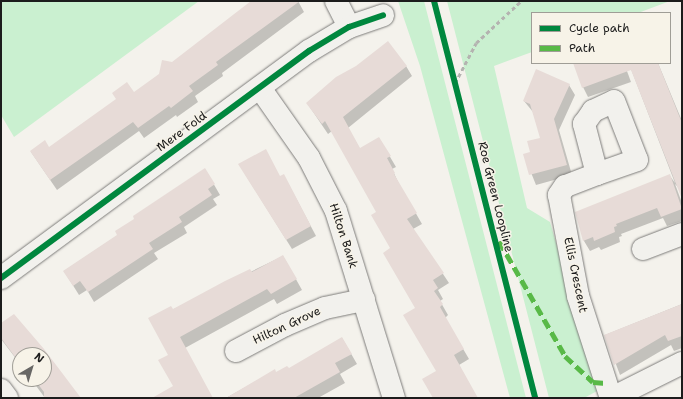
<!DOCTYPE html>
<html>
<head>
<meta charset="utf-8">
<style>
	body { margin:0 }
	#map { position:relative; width:683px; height:399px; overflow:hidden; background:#f4f2ec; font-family:"Shantell Sans",sans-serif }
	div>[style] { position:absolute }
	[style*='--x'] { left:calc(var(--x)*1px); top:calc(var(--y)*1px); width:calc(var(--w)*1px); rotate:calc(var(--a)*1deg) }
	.green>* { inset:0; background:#caf0d0 }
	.shadow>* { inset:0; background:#0003 }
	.building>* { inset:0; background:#e7dbd7 }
	.path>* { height:2.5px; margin-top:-1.25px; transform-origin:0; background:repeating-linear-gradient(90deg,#b4b3b0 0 4px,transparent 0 7px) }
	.roads { filter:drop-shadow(0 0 1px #7d7c7a) drop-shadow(0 0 1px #7d7c7a) }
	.minor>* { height:22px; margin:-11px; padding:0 11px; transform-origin:11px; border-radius:11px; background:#f2f1ed }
	.quiet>* { height:5px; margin-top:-2.5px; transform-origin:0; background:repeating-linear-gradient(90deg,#58b947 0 10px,transparent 0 15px) }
	.cycleway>* { height:6px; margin:-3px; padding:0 3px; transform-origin:3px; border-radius:3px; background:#00873e }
	span { translate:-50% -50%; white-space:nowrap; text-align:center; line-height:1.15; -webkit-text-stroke:3px #f7f3e8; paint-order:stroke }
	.street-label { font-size:12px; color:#1c1c1c }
	.frame { position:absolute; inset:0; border:2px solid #1c1c1c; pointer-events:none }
	.legend { position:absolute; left:531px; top:12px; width:140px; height:52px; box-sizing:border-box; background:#f7f3e8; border:1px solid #9f9d96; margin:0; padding:5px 7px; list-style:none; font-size:12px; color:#1c1c1c }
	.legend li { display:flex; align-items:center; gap:8px; height:20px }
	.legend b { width:20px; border:1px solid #9f9d96 }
	.north { position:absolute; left:12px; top:347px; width:40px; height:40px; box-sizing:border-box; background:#f7f3e8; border:1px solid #9f9d96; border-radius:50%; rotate:38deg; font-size:11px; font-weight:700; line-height:16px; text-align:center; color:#1c1c1c }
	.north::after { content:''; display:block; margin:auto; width:14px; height:18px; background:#686765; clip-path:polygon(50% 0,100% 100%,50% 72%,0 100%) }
</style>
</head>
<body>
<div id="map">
	<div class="green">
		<div style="clip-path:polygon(1px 1px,199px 1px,14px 137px,1px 115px)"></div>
		<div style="clip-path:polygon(398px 1px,424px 1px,526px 398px,510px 398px,420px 66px)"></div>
		<div style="clip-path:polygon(447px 1px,670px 1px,638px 13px,532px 13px,532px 52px,494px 66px,527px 208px,550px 222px,599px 390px,584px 398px,549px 398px)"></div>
	</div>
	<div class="shadow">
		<div style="clip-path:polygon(254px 1px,298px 1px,304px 12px,222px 73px,223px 76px,195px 96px,198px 102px,177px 117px,176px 115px,144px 138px,139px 131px,57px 190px,31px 152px,49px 148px,134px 94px)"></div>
		<div style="clip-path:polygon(580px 63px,624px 63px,631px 82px,588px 97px,583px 87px)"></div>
		<div style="clip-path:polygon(648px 63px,658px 63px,682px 121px,682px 191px,675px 184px,682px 203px,682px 221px,667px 226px,663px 218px,621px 234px,622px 236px,619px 237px,620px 242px,601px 250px,599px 247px,590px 251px,584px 241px,576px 213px,670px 176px,675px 183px,631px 69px)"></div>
		<div style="clip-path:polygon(406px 66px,412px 76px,348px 128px,360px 149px,379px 138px,396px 167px,392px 169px,399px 184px,422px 224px,413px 229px,449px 283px,438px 290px,443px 299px,440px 301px,448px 315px,445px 318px,469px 359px,459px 365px,477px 398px,435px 398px,437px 371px,416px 308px,377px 212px,332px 131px,328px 134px,307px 103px)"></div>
		<div style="clip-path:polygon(569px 85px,575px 95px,559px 130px,572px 175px,536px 185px,524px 155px,532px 153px,541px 138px,533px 112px,524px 101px)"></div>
		<div style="clip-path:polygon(205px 169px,220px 195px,213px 199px,217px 205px,184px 227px,187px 233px,154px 253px,158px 259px,94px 302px,87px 290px,79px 295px,64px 271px,118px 235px,136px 219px)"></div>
		<div style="clip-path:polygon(245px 174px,280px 177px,289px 185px,316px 236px,292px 249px)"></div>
		<div style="clip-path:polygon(283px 256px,302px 290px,277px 304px,274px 299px,185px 348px,212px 398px,181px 398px,169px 355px,172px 310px)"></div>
		<div style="clip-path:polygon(682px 304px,682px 348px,674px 351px,671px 345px,620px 375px,605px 335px)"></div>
		<div style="clip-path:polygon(14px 315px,79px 398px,45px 398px,31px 379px,44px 379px,44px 355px,20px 355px,20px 364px,1px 339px,1px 325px)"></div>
		<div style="clip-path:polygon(342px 338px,357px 364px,340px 374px,345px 383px,318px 398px,226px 398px,274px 371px,276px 373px,288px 370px)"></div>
	</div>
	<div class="building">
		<div style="clip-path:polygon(251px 1px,300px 1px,216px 62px,218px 65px,189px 86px,193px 91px,171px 108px,169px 106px,138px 128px,133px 122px,50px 180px,30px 151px,45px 140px,49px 147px,116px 99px,112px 93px,127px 82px,134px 92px,159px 74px,162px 60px,172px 62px)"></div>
		<div style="clip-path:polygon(388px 41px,407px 66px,343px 117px,360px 148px,379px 137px,391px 156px,387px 158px,395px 173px,394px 174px,417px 213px,407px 219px,444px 273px,433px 280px,438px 288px,434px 291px,443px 304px,440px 307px,464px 349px,454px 355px,478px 398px,433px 398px,422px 379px,436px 371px,403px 315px,415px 308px,383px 253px,390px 248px,371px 215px,376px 212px,325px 121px,322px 124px,306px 103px,336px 77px,356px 66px)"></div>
		<div style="clip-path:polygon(573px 63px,658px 63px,682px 123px,682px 199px,631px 70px,582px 88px)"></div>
		<div style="clip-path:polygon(536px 69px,570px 84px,554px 119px,567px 165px,529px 175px,523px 154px,530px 152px,527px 141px,540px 138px,530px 104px,523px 101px)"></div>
		<div style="clip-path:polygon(266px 149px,280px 176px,284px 174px,311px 226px,286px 240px,238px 164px)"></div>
		<div style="clip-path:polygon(205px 168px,215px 184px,208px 189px,212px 195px,179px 217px,182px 222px,149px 243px,153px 249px,88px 292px,80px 281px,73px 286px,63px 271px,117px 235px,115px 231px,134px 219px,133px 216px)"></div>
		<div style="clip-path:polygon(670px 174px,682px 209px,661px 217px,657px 208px,616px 224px,617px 226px,614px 227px,615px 232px,594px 241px,593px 237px,583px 241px,575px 212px)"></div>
		<div style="clip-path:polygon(283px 255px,297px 279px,271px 294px,267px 289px,180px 337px,213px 398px,152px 398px,173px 386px,158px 360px,168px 355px,148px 318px,171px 306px,173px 309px,225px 281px,250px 269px,252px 272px)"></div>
		<div style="clip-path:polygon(682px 304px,682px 336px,668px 341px,665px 335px,614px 365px,604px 335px)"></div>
		<div style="clip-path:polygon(14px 314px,44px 349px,81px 398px,44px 398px,44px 392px,34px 379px,44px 379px,44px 355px,20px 355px,18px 361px,1px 338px,1px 323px)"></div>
		<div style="clip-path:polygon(342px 337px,352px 354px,335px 363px,340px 372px,294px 398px,226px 398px,275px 369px,276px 372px,287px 366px,289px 368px)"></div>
	</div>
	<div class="path">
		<div style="--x:455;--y:83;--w:45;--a:-62.3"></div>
		<div style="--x:476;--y:43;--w:62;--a:-43"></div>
	</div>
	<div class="roads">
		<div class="minor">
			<div style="--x:336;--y:1;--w:29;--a:63"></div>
			<div style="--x:260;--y:88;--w:85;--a:55"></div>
			<div style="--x:309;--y:158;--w:59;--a:63"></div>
			<div style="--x:336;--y:211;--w:196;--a:72.8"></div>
			<div style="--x:597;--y:174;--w:52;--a:-104.6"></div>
			<div style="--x:584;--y:124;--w:16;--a:-55"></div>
			<div style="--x:593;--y:111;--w:23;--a:-25"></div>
			<div style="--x:614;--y:101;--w:63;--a:68.7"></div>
			<div style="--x:637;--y:160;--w:42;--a:160.7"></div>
			<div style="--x:597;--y:174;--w:34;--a:159"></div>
			<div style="--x:565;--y:186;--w:11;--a:124"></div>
			<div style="--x:559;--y:195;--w:103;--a:79.3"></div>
			<div style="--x:578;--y:296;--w:107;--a:72.1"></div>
			<div style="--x:643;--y:249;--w:42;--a:-21"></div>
			<div style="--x:1;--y:278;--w:383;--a:-36.4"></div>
			<div style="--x:309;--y:51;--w:47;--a:-31"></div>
			<div style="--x:349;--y:27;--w:36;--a:-19"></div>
			<div style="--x:236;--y:351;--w:55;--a:-28"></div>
			<div style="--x:285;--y:325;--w:43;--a:-23"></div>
			<div style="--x:325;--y:308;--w:40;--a:-12"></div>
			<div style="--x:1;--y:390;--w:10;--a:53"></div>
			<div style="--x:612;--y:398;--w:78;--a:-26.6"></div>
		</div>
	</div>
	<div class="quiet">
		<div style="--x:499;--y:241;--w:133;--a:60.1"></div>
		<div style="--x:565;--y:356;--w:38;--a:43"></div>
		<div style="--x:593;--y:382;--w:13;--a:4"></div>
	</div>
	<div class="cycleway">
		<div style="--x:434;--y:1;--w:410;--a:75.7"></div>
		<div style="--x:1;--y:278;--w:383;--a:-36.4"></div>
		<div style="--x:309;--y:51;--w:47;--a:-31"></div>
		<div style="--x:349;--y:27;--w:36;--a:-19"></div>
	</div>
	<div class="street-label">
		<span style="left:182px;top:132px;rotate:-36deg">Mere Fold</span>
		<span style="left:495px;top:197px;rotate:76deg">Roe Green Loopline</span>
		<span style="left:343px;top:236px;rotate:72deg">Hilton Bank</span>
		<span style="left:575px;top:275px;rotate:78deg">Ellis Crescent</span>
		<span style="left:287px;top:326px;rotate:-25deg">Hilton Grove</span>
	</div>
	<div class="frame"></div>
	<ul class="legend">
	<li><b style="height:5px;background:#00873e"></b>Cycle path</li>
	<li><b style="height:5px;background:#58b947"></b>Path</li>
	</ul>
	<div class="north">N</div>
</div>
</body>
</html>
